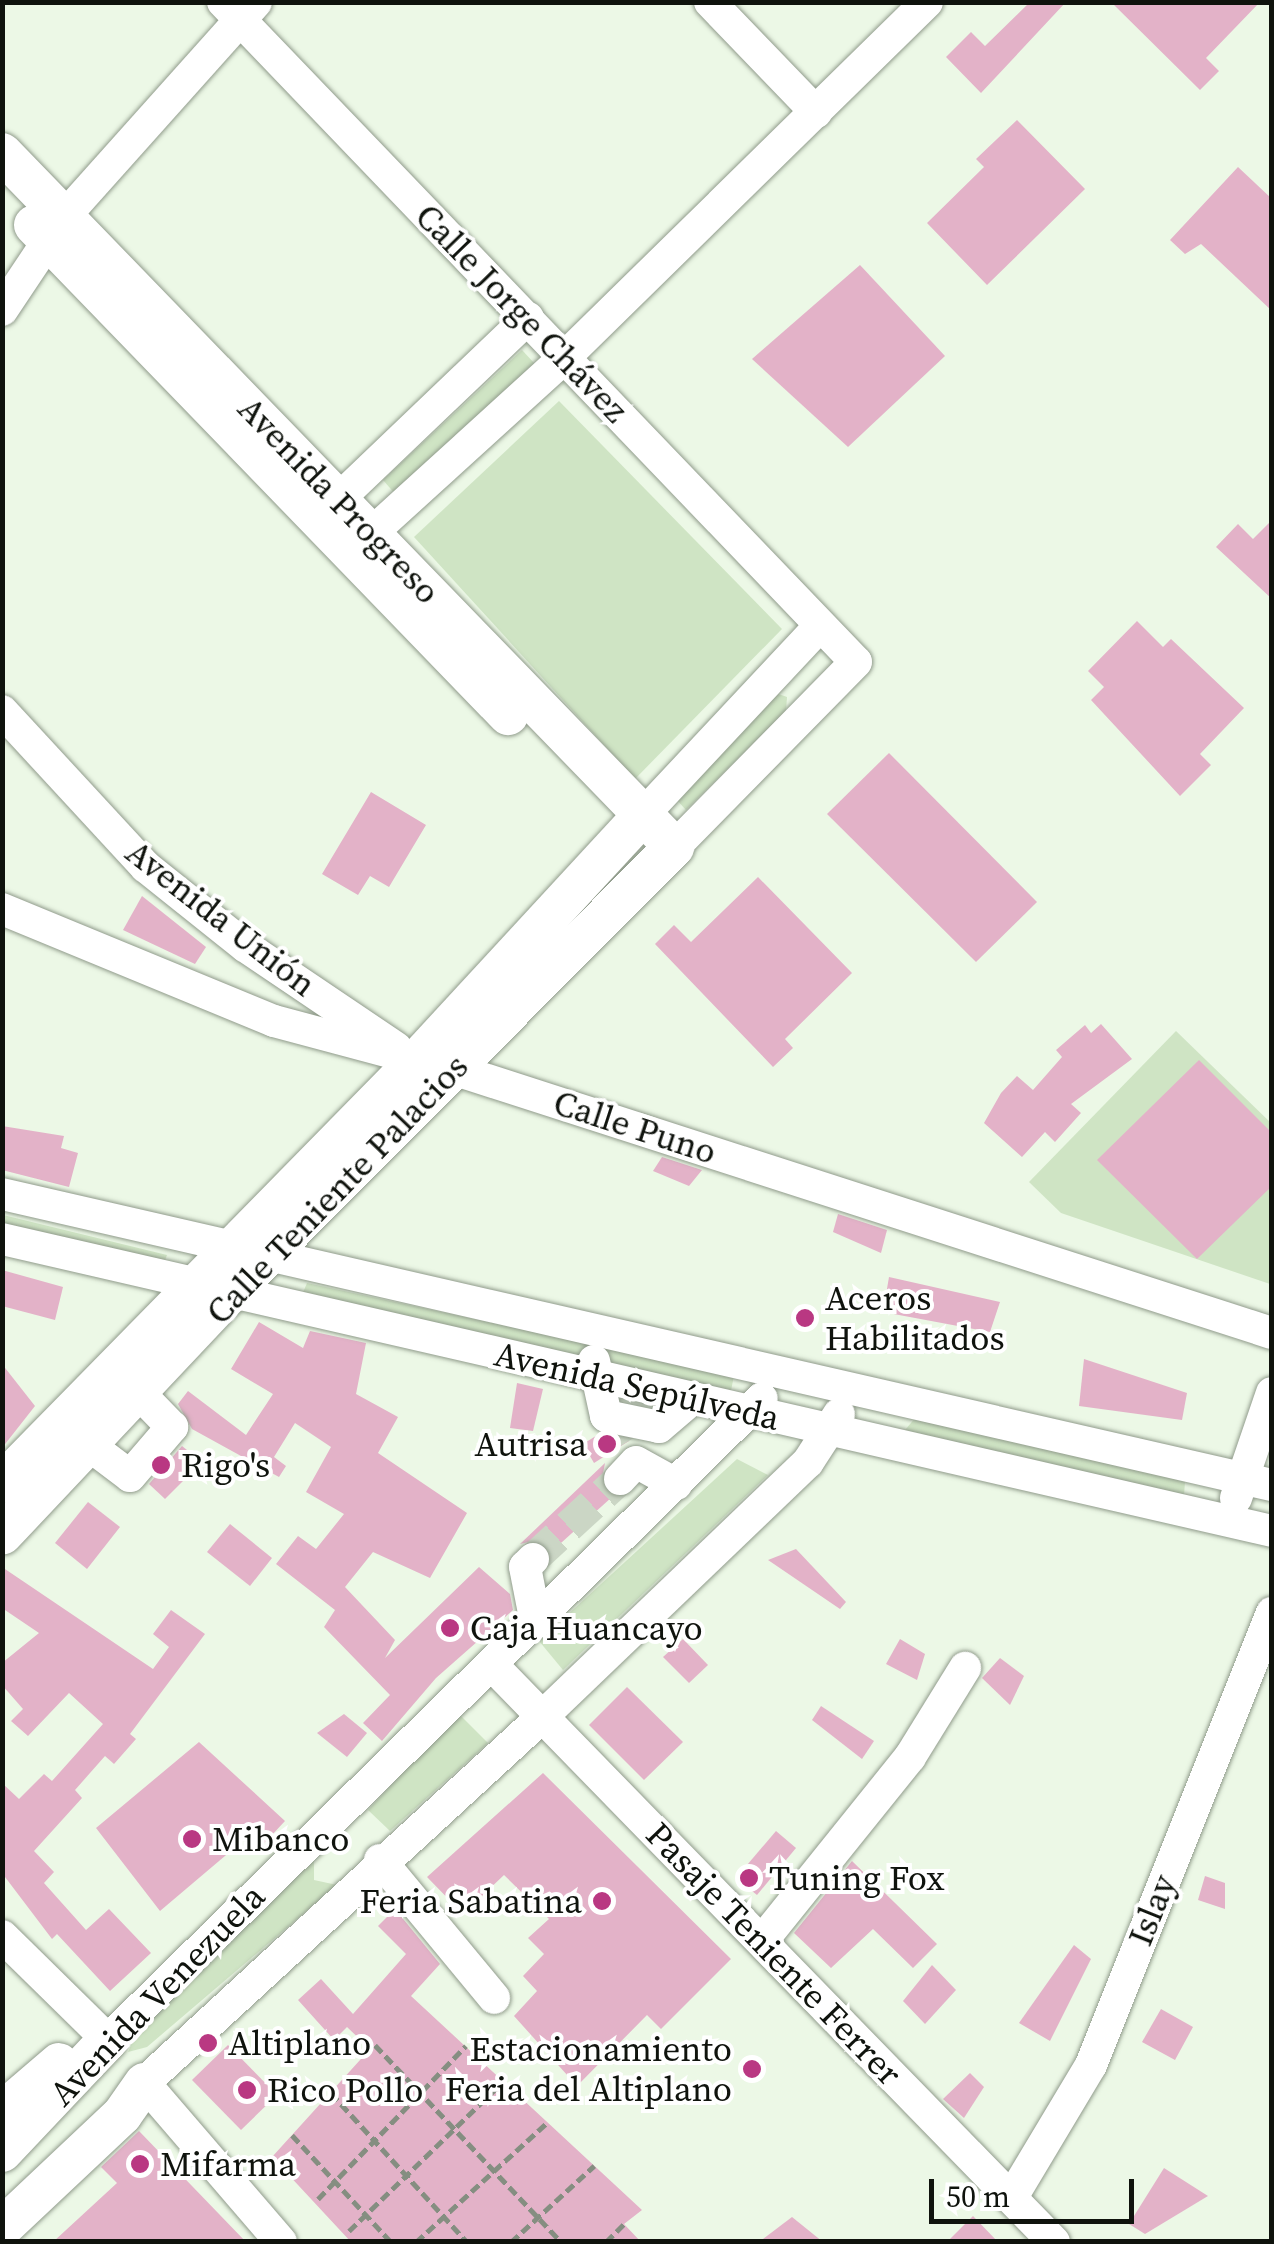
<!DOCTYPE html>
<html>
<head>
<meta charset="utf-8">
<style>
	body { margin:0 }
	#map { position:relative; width:1274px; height:2244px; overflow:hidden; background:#ecf8e6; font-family:"Source Serif 4",serif }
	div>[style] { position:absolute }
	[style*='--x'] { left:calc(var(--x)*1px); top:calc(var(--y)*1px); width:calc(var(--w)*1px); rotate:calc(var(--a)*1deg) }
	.green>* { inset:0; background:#cfe4c4 }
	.building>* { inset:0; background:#e3b2c8 }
	.minor-tunnel>* { height:32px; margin-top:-16px; transform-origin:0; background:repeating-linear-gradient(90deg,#cbd6c5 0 32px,transparent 0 48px) }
	.path>* { height:5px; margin-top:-2.5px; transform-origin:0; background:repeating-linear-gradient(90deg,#858e81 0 10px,transparent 0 15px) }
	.roads { filter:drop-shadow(0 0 2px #909b8b) drop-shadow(0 0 2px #909b8b) }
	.minor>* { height:32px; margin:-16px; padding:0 16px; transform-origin:16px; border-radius:16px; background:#fff }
	.major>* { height:40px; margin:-20px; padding:0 20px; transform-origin:20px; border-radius:20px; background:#fff }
	.dots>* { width:28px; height:28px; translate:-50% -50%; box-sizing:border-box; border:5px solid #fff; border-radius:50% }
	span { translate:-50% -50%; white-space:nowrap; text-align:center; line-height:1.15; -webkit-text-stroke:8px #fff; paint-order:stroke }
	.street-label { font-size:35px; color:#0f130d }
	.poi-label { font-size:35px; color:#0f130d }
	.left { translate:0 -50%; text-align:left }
	.right { translate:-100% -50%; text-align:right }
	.frame { position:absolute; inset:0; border:5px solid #0f130d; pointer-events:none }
	.scale { position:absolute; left:929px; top:2179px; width:205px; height:45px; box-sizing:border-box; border:5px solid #0f130d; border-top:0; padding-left:12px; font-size:30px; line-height:35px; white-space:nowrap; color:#0f130d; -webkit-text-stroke:8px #fff; paint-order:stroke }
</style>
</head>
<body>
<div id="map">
	<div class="green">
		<div style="clip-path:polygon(522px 350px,535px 364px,396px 495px,383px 480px)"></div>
		<div style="clip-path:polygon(559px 401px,782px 629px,635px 779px,414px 537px)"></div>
		<div style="clip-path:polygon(770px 691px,787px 697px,786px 711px,686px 810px,675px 798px)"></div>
		<div style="clip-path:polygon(1176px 1031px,1271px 1123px,1270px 1284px,1061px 1213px,1029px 1182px)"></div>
		<div style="clip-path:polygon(3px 1215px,167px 1255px,163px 1266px,3px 1227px)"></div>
		<div style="clip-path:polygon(307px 1283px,734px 1375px,731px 1391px,302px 1295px)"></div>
		<div style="clip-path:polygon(916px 1417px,1185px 1481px,1184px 1496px,905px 1430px)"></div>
		<div style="clip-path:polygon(737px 1459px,768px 1475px,563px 1670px,539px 1641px)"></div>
		<div style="clip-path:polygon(458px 1713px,488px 1743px,390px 1831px,368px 1810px)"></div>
		<div style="clip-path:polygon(314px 1856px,314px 1880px,337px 1885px,147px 2047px,128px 2052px,135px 2036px)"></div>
	</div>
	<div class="building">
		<div style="clip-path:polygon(1030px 2px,1066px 2px,981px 93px,946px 57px,971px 32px,985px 46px)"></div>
		<div style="clip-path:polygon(1111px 2px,1260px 2px,1206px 58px,1219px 71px,1200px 90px)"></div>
		<div style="clip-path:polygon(1017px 120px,1085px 189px,987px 285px,927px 223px,984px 167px,976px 159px)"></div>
		<div style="clip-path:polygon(1238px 167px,1272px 199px,1272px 311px,1201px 244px,1185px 254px,1170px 240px)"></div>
		<div style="clip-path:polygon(860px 265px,945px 356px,848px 447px,752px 359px)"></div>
		<div style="clip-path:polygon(1272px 520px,1272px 599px,1216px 547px,1238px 524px,1253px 539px)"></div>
		<div style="clip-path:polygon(1137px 621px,1163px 647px,1171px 639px,1244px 708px,1200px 754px,1211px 765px,1180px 796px,1091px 700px,1104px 687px,1088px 671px)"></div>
		<div style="clip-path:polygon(889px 753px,1037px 902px,976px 962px,827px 814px)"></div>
		<div style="clip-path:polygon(371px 792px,426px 825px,389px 887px,370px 876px,358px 895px,322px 874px)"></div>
		<div style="clip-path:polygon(758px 877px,852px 973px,785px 1039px,793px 1048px,773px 1067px,655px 944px,674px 925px,691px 942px)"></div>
		<div style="clip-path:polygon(142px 896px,206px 947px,195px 964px,123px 930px)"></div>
		<div style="clip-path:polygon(1101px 1024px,1132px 1059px,1071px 1104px,1081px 1113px,1055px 1142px,1045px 1132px,1022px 1157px,984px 1123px,1001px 1093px,1017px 1076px,1033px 1090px,1062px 1057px,1056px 1050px,1085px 1025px,1091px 1033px)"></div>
		<div style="clip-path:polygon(1199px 1060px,1272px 1133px,1272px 1186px,1197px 1259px,1097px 1160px)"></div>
		<div style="clip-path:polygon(2px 1126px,64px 1136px,61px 1148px,78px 1153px,69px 1187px,2px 1170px)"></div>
		<div style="clip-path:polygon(662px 1157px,702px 1170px,689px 1186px,653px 1171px)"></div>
		<div style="clip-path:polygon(838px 1214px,887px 1230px,881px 1253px,833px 1232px)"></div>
		<div style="clip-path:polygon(2px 1270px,63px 1287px,55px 1320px,2px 1306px)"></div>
		<div style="clip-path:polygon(889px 1277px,1000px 1302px,990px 1332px,883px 1312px)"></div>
		<div style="clip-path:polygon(259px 1322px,303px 1348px,310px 1331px,366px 1343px,356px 1394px,398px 1417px,378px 1453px,467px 1513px,430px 1578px,373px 1552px,345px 1587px,395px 1640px,385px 1658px,479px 1567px,510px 1594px,513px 1610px,436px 1678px,382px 1741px,363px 1723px,390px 1695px,324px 1627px,335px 1610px,276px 1564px,298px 1536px,316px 1549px,344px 1514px,306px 1492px,331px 1447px,295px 1423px,274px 1457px,286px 1466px,279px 1477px,192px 1429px,178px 1404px,188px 1391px,246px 1435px,273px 1394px,231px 1369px)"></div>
		<div style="clip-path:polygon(1084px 1359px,1187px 1393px,1182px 1420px,1079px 1406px)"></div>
		<div style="clip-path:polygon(2px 1364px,35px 1406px,2px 1448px)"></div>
		<div style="clip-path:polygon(517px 1383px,543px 1389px,533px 1431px,510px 1428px)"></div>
		<div style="clip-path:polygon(599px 1434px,602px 1436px,629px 1441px,594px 1463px,583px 1444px)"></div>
		<div style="clip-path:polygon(182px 1446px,202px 1462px,165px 1499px,149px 1484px)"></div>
		<div style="clip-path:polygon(605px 1463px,601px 1484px,612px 1497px,551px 1552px,537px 1540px,520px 1544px)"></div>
		<div style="clip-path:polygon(88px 1502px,120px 1527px,87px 1569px,55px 1543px)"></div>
		<div style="clip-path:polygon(230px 1524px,272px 1558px,250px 1586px,207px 1552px)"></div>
		<div style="clip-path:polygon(796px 1549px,846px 1602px,840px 1609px,768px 1560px)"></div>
		<div style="clip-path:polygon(2px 1567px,153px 1669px,169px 1647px,153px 1634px,171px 1610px,205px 1634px,130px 1734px,136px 1739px,114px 1764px,105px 1756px,75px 1790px,82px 1798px,34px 1851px,54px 1872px,44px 1883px,86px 1930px,109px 1909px,151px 1953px,110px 1991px,57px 1934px,52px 1939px,2px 1873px,2px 1783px,19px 1799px,44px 1774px,52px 1781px,103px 1724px,69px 1693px,28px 1736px,11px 1721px,23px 1709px,2px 1685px,2px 1663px,39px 1633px,2px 1608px)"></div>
		<div style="clip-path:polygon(683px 1639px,708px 1665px,689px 1683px,663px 1657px)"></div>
		<div style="clip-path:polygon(900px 1639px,925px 1654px,917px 1680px,886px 1664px)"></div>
		<div style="clip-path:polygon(1000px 1658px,1024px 1676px,1010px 1705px,982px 1678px)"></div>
		<div style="clip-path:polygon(627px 1687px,683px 1742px,644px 1780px,589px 1725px)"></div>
		<div style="clip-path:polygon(821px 1706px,874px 1741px,862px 1759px,812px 1720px)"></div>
		<div style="clip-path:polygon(344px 1714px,367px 1733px,347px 1757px,317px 1733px)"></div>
		<div style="clip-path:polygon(199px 1742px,285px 1821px,257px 1851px,245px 1839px,160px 1911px,96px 1828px)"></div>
		<div style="clip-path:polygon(543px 1773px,731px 1959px,661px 2029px,647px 2015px,577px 2086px,514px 2016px,537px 1991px,523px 1976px,544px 1954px,528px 1938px,549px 1919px,504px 1875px,463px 1914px,427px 1877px)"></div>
		<div style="clip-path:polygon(776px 1831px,796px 1848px,757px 1895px,736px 1878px)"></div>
		<div style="clip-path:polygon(852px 1861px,937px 1944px,913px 1968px,873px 1929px,831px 1968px,794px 1933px)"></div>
		<div style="clip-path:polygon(1205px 1876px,1225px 1883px,1225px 1909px,1198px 1900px)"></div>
		<div style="clip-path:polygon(395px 1909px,440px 1964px,411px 1996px,642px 2210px,624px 2224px,641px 2242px,351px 2242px,272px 2157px,370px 2049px,347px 2027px,334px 2040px,298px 2000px,321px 1979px,353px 2014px,406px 1954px,378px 1926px)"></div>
		<div style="clip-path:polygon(1074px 1945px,1091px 1959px,1050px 2041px,1019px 2023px)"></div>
		<div style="clip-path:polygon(932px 1965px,956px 1990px,925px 2024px,903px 2001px)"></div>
		<div style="clip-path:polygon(1161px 2009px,1193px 2027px,1175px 2060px,1142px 2042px)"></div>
		<div style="clip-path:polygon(228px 2045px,277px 2095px,241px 2130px,192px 2080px)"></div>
		<div style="clip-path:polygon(970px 2073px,984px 2087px,964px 2118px,943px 2099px)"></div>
		<div style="clip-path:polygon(139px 2131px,246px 2242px,53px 2242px,117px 2183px,101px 2167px)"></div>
		<div style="clip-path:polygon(1164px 2168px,1208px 2196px,1145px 2234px,1129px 2224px)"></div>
		<div style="clip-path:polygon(973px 2216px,998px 2242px,947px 2242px)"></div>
		<div style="clip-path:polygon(792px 2217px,823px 2242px,759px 2242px)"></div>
	</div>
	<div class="minor-tunnel">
		<div style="--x:613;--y:1426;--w:21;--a:59"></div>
		<div style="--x:533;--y:1559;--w:118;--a:-42.6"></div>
	</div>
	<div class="path">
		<div style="--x:375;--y:2045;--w:271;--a:46.6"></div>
		<div style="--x:331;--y:2093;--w:202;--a:47.6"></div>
		<div style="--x:292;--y:2135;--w:146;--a:47.2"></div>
		<div style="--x:318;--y:2199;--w:213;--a:-46"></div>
		<div style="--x:349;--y:2231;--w:214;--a:-44.1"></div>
		<div style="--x:416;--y:2242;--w:178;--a:-42.3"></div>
		<div style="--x:511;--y:2242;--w:113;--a:-42.5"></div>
		<div style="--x:606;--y:2242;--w:25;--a:-45"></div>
	</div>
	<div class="roads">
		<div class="minor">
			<div style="--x:223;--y:2;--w:914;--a:46.2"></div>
			<div style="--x:856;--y:662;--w:260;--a:134.5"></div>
			<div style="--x:710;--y:2;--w:153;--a:46.1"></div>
			<div style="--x:2;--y:310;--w:112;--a:-56.3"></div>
			<div style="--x:64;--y:217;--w:288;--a:-48.2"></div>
			<div style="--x:322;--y:515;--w:285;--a:-43.7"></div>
			<div style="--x:353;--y:550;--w:287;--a:-42.3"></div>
			<div style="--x:565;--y:357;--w:507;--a:-44.44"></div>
			<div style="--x:2;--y:711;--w:212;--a:47.3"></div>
			<div style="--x:146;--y:867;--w:127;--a:38.6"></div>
			<div style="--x:245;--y:946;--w:182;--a:34"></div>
			<div style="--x:642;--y:816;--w:260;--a:-46.9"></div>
			<div style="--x:2;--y:909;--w:294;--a:22.4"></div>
			<div style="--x:274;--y:1021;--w:185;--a:15"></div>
			<div style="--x:453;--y:1069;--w:860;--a:17.87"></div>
			<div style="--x:2;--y:1194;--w:1303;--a:12.91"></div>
			<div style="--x:2;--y:1239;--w:1303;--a:12.95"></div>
			<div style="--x:594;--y:1361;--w:56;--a:77.7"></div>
			<div style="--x:606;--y:1416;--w:54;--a:11.7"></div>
			<div style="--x:659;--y:1427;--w:45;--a:-40.5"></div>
			<div style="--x:89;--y:1445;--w:51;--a:37.1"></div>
			<div style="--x:130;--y:1476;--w:65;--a:-49.4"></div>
			<div style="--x:172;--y:1427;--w:47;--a:-134.1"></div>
			<div style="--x:620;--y:1479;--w:23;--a:-47"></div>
			<div style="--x:636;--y:1462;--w:46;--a:28.8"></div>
			<div style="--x:1236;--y:1498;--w:111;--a:-71.1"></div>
			<div style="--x:533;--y:1559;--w:11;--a:135"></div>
			<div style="--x:525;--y:1567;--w:57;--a:78.9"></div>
			<div style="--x:493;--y:1666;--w:804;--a:45.76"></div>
			<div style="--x:380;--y:1860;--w:179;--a:50.4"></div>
			<div style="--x:2;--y:1936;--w:148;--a:44.5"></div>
			<div style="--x:108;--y:2040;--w:916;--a:-44.47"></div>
			<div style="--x:762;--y:1941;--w:236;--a:-51.2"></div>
			<div style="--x:910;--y:1757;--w:105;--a:-58.3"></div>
			<div style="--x:1012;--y:2197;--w:154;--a:-59.1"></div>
			<div style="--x:1091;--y:2065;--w:487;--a:-68.2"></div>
			<div style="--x:281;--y:2242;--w:210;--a:-130.7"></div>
			<div style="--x:144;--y:2083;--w:541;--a:-42.6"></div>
			<div style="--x:542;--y:1717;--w:368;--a:-43.8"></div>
			<div style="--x:808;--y:1462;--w:57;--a:-57.1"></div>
		</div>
		<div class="major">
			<div style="--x:2;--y:153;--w:966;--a:45.92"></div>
			<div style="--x:674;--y:847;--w:629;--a:134.87"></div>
			<div style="--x:230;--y:1293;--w:332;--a:133.3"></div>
			<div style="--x:34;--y:225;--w:682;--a:45.95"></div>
			<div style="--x:2;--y:1483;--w:591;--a:-45.55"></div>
			<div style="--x:416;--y:1061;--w:333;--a:-47.3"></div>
			<div style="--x:2;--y:2112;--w:75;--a:-40.7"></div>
			<div style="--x:2;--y:2152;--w:154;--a:-46.6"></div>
			<div style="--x:2;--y:2228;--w:165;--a:-43.3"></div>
			<div style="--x:122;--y:2115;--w:39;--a:-55"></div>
		</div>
	</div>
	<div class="dots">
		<div style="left:805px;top:1318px;background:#b93882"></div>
		<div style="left:607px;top:1444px;background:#b93882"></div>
		<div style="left:161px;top:1465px;background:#b93882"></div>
		<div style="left:450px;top:1628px;background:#b93882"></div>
		<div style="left:192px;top:1839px;background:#b93882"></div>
		<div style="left:749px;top:1878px;background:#b93882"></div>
		<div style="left:602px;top:1901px;background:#b93882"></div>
		<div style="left:208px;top:2043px;background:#b93882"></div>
		<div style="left:752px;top:2069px;background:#b93882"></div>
		<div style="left:247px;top:2090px;background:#b93882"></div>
		<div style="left:140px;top:2164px;background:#b93882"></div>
	</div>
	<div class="street-label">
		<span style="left:522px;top:313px;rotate:46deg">Calle Jorge Chávez</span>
		<span style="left:339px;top:500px;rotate:46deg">Avenida Progreso</span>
		<span style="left:221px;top:918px;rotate:38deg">Avenida Unión</span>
		<span style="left:635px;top:1127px;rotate:18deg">Calle Puno</span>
		<span style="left:337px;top:1189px;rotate:-46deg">Calle Teniente Palacios</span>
		<span style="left:637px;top:1386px;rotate:13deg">Avenida Sepúlveda</span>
		<span style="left:1152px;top:1910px;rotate:-68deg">Islay</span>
		<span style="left:774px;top:1954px;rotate:46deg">Pasaje Teniente Ferrer</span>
		<span style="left:157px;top:1995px;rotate:-46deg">Avenida Venezuela</span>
	</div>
	<div class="poi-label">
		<span class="left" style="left:825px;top:1318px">Aceros<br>Habilitados</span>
		<span class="right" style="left:587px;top:1444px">Autrisa</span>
		<span class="left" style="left:181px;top:1465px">Rigo's</span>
		<span class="left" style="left:470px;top:1628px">Caja Huancayo</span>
		<span class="left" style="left:212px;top:1839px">Mibanco</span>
		<span class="left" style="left:769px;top:1878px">Tuning Fox</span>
		<span class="right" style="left:582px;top:1901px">Feria Sabatina</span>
		<span class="left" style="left:228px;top:2043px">Altiplano</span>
		<span class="right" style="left:732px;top:2069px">Estacionamiento<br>Feria del Altiplano</span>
		<span class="left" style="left:267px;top:2090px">Rico Pollo</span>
		<span class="left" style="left:160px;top:2164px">Mifarma</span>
	</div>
	<div class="frame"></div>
	<div class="scale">50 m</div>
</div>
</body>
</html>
